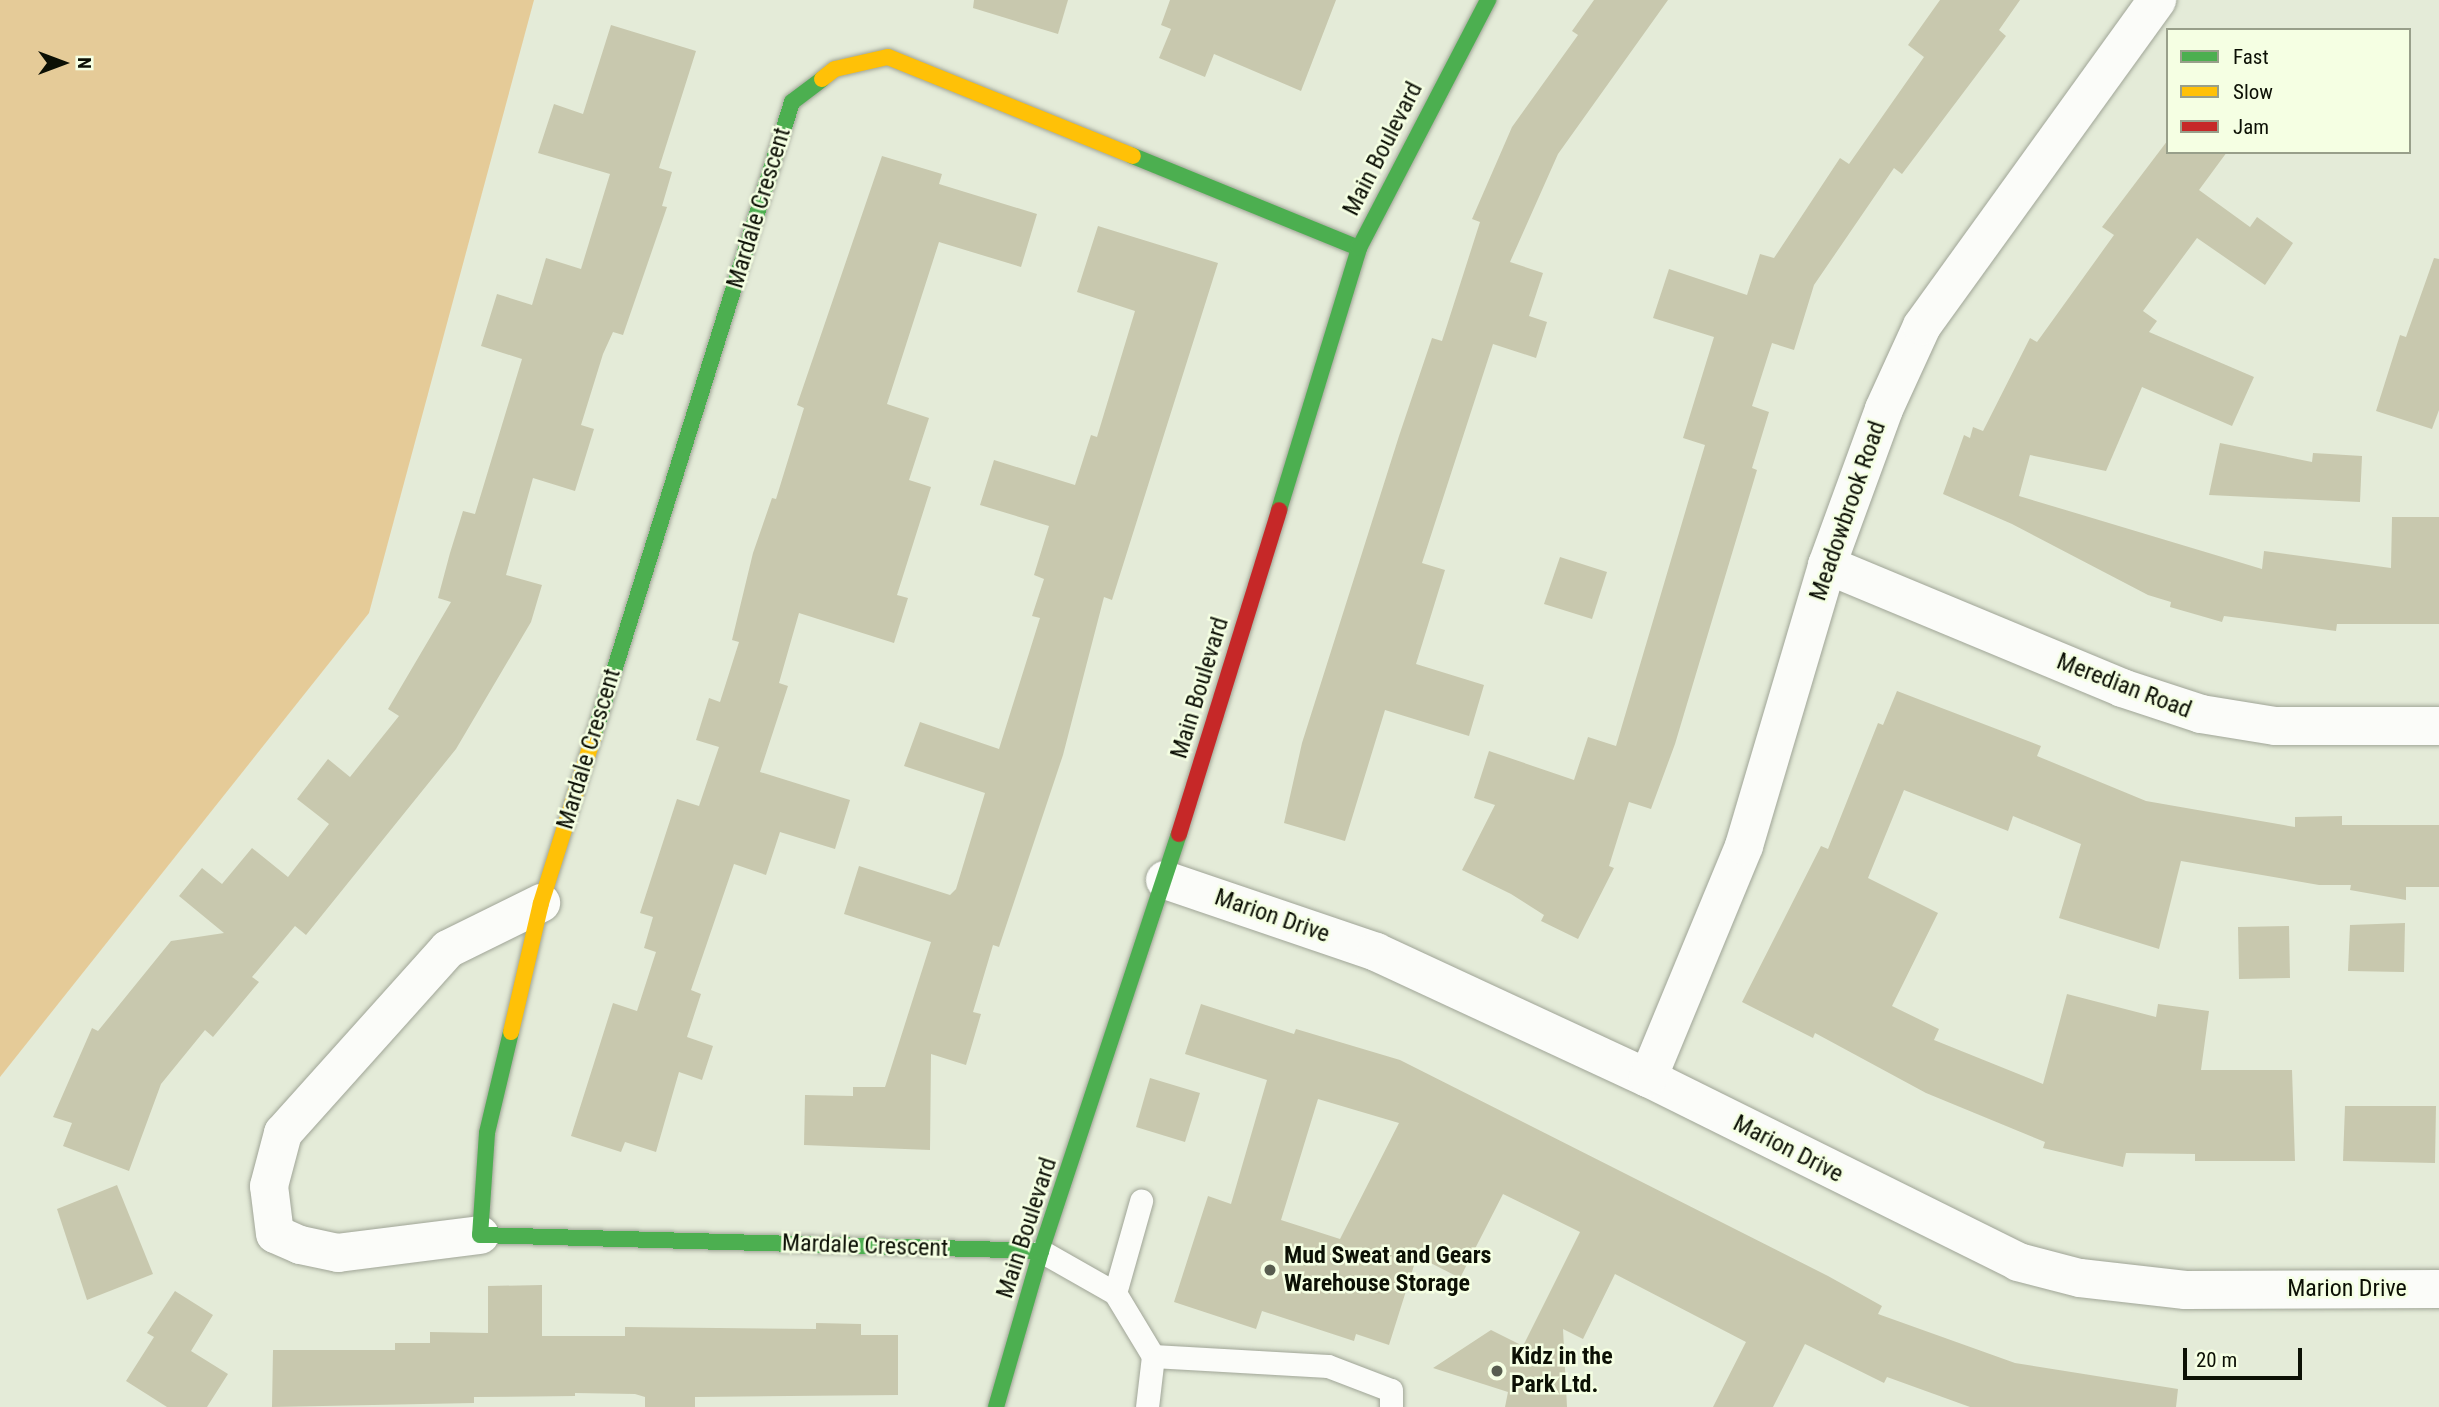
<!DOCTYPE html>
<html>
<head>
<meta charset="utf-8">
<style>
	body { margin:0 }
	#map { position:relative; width:2439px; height:1407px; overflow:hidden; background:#e4ebd8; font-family:"Roboto Condensed",sans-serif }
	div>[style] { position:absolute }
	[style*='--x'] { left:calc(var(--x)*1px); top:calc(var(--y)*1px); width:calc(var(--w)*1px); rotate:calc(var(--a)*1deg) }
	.green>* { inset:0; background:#e5cb98 }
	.building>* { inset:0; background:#c8c8ae }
	.roads { filter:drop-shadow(0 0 2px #a0a597) drop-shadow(0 0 2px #a0a597) }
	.lane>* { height:23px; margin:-11.5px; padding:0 11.5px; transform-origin:11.5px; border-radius:11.5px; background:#fbfcf9 }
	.street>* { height:38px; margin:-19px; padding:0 19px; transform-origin:19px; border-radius:19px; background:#fbfcf9 }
	.fast>* { height:16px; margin:-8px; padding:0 8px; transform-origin:8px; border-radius:8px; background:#4caf50 }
	.slow>* { height:16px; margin:-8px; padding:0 8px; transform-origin:8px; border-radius:8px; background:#ffc107 }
	.jam>* { height:16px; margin:-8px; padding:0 8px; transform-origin:8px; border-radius:8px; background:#c62828 }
	.dots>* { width:19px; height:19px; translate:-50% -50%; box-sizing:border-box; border:4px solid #f5ffe3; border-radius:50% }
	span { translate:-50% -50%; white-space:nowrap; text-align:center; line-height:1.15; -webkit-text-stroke:5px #f5ffe3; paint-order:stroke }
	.street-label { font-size:24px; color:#0c1005 }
	.poi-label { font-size:24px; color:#0c1005; font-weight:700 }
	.left { translate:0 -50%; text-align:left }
	.legend { position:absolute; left:2166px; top:28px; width:245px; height:126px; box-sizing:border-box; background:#f5ffe3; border:2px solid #989f8a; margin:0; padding:9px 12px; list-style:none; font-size:21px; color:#0c1005 }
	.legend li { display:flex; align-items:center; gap:14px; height:35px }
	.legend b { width:35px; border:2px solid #989f8a }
	.north { position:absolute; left:28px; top:28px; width:70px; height:70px; -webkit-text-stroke:5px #f5ffe3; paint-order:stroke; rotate:90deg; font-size:19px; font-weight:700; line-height:28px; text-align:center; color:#0c1005 }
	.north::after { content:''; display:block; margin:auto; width:24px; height:32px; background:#0c1005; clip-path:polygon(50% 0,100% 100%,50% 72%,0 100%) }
	.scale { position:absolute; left:2183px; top:1348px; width:119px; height:32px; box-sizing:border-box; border:4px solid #0c1005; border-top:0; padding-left:9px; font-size:21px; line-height:24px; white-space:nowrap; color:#0c1005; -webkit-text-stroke:5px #f5ffe3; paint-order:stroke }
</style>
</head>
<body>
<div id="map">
	<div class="green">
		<div style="clip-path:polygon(0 0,534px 0,369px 613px,0 1077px)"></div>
	</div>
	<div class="building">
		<div style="clip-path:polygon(974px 0,1068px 0,1058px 34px,973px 8px)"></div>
		<div style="clip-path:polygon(1170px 0,1336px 0,1301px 91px,1214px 54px,1205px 77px,1159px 58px,1171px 29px,1161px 25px)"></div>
		<div style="clip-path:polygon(1594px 0,1668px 0,1558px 154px,1510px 262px,1543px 273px,1529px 316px,1547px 322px,1536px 358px,1493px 344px,1422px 563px,1445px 570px,1416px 664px,1484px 685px,1469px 736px,1385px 710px,1345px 841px,1284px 823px,1302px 743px,1399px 436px,1432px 338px,1442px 341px,1480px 222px,1472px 219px,1512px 127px,1578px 35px,1572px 31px)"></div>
		<div style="clip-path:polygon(1940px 0,2020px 0,1999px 30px,2006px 36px,1902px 174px,1894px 168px,1814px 285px,1794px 350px,1772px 343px,1752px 406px,1769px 412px,1752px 468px,1757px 470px,1675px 744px,1651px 809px,1629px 802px,1609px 866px,1614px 868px,1578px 939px,1541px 921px,1544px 915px,1511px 894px,1462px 870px,1495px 805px,1474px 798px,1489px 751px,1574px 780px,1588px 737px,1616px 746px,1705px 445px,1683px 438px,1714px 337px,1653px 318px,1669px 269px,1747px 295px,1760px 254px,1774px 258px,1840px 158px,1849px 164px,1924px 57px,1908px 45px)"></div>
		<div style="clip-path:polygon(611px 25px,696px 51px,659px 168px,672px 172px,662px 206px,667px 207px,623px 335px,613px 332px,603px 354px,581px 425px,594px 429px,575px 491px,533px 478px,506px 575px,542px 585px,531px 622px,456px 749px,306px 935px,295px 926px,252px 977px,259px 982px,213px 1037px,205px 1030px,161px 1084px,129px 1171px,63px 1146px,72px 1123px,53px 1117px,92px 1028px,98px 1031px,171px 941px,224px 933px,179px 896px,202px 868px,222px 884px,252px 848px,288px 877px,329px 824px,297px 799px,328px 759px,350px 777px,399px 716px,388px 709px,451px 602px,438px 598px,450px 553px,463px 511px,475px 514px,522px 359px,481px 346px,497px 294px,532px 305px,546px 258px,581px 269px,610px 174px,538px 153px,554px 104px,583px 114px)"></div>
		<div style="clip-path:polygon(2168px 140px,2168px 152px,2227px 152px,2199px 190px,2250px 227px,2257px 217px,2293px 243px,2265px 285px,2197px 238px,2143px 311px,2157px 321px,2149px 332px,2254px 377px,2232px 426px,2142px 387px,2106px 471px,2030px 455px,2019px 496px,2262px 569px,2264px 551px,2391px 568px,2392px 517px,2439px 517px,2439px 624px,2337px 624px,2336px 631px,2224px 616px,2222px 622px,2170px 607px,2171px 602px,2148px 595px,2012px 524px,1943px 494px,1964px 435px,1970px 438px,1973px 427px,1983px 431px,2030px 338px,2037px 342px,2114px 235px,2102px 227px)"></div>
		<div style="clip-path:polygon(882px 156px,942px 174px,939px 184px,1037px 214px,1021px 267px,939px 242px,887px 404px,929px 418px,909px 480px,931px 487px,897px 595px,908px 598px,894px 643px,799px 613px,779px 683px,788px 686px,760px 772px,850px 800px,835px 849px,780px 832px,766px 875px,734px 864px,691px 990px,701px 994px,687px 1037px,713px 1046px,702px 1080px,679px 1072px,656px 1152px,625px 1142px,621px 1152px,571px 1136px,613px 1003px,637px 1011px,656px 952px,644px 948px,653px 917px,640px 913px,677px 799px,699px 806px,719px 747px,696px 740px,709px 698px,720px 702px,739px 642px,732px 640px,753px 553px,772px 498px,776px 499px,804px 408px,797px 405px)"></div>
		<div style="clip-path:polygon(1098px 226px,1218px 263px,1112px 600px,1104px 597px,1063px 755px,999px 947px,993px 945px,973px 1012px,981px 1014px,966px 1065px,931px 1054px,930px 1150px,804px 1145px,805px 1095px,853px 1096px,853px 1087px,885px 1087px,931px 942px,844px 914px,859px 866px,950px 895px,956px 889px,985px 793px,904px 766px,920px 722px,999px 749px,1040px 618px,1032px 616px,1044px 579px,1034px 575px,1049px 526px,980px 505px,994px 460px,1075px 485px,1091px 435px,1097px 437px,1135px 311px,1077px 292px)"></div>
		<div style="clip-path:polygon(2434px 258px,2439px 259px,2439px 410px,2432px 429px,2376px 411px,2400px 335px,2406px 337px)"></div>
		<div style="clip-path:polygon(2220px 443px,2312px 462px,2313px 453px,2362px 456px,2360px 502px,2209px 495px)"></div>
		<div style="clip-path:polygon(1560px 557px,1607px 572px,1592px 619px,1544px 604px)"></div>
		<div style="clip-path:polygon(1897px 691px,2041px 746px,2037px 756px,2146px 801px,2295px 827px,2295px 817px,2342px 816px,2342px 825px,2439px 825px,2439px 887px,2406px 887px,2406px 900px,2350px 890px,2351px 885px,2319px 885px,2181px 861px,2159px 949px,2059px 918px,2081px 844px,2013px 816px,2008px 831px,1904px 790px,1868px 878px,1938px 913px,1892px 1006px,1939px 1029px,1934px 1040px,2043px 1084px,2067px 994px,2156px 1017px,2158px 1004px,2209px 1011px,2201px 1070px,2292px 1070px,2295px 1161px,2195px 1161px,2195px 1154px,2126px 1153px,2123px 1167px,2043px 1148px,2045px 1142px,1926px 1093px,1815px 1033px,1813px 1038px,1742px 1002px,1821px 846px,1828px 849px,1878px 723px,1883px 725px)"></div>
		<div style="clip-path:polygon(2405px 923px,2404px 972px,2348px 971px,2350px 925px)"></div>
		<div style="clip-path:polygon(2289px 926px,2290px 978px,2239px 979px,2238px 927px)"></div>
		<div style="clip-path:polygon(evenodd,1201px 1004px,1294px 1034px,1296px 1029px,1400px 1060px,1828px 1276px,1882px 1306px,1878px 1314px,2015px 1363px,2178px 1389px,2176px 1407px,1970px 1407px,1887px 1377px,1884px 1383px,1805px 1344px,1773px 1407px,1713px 1407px,1746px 1342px,1615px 1274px,1583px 1339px,1563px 1329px,1567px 1407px,1505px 1407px,1508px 1392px,1433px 1368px,1491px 1330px,1523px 1346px,1580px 1232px,1503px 1194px,1460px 1278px,1417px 1256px,1389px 1345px,1356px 1334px,1354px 1341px,1262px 1311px,1256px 1329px,1174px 1302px,1208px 1196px,1231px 1204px,1267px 1080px,1185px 1054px,1201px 1004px,1318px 1099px,1399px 1123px,1340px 1239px,1281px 1220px,1318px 1099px)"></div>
		<div style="clip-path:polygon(1150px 1078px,1200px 1093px,1185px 1142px,1136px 1127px)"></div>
		<div style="clip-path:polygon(2345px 1106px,2436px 1106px,2435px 1163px,2343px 1161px)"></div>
		<div style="clip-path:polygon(117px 1185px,153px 1274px,87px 1300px,57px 1209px)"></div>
		<div style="clip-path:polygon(542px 1285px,542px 1336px,625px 1336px,625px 1327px,816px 1329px,816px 1323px,861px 1324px,861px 1335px,898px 1335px,898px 1395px,695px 1397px,695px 1407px,645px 1407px,645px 1397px,635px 1394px,575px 1393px,575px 1396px,474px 1397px,474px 1403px,272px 1407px,273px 1350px,395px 1350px,395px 1343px,430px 1343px,430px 1332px,488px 1333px,488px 1286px)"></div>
		<div style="clip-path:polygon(175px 1291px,213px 1315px,191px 1351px,228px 1374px,207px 1407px,167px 1407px,126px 1381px,154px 1337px,147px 1333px)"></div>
	</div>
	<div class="roads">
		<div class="lane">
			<div style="--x:1041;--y:1251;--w:85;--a:29.6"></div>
			<div style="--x:1115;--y:1293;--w:74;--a:58.9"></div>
			<div style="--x:1153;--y:1356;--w:51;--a:96.7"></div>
			<div style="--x:1115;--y:1293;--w:96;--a:-74.2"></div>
			<div style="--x:1153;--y:1356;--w:175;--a:3.3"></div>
			<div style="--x:1328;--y:1366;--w:67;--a:20.9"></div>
			<div style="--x:1391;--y:1390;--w:17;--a:90"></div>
		</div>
		<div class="street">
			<div style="--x:1827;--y:565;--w:320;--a:22.6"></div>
			<div style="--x:2122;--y:688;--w:83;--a:18.2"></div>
			<div style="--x:2201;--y:714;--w:75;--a:9.2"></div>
			<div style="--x:2275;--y:726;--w:164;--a:0"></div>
			<div style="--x:1165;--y:880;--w:223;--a:18.8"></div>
			<div style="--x:1376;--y:952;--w:300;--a:24.9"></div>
			<div style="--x:1648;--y:1078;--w:413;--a:26.4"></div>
			<div style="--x:2018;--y:1262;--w:64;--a:14.5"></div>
			<div style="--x:2080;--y:1278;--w:106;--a:6.5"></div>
			<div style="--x:2185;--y:1290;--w:254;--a:-0.2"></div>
			<div style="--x:1648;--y:1078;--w:251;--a:-67.5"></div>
			<div style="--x:1744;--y:846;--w:293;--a:-73.5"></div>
			<div style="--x:1827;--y:565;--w:166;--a:-69.9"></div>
			<div style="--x:1884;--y:409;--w:91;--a:-65.4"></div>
			<div style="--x:1922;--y:326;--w:402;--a:-54.2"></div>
			<div style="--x:480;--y:1235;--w:143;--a:172.8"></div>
			<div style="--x:338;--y:1253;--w:39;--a:-168"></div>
			<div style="--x:300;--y:1245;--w:27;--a:-156"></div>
			<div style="--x:275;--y:1234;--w:48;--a:-97.1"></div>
			<div style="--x:269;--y:1186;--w:55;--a:-75.2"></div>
			<div style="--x:283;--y:1133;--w:247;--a:-48.1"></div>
			<div style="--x:448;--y:949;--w:104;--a:-26.3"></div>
		</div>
		<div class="fast">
			<div style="--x:1133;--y:156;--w:244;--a:22.2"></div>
			<div style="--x:1279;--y:510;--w:274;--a:-73"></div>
			<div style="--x:1359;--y:248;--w:280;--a:-62.5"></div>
			<div style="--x:594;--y:735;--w:663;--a:-72.63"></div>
			<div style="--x:792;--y:102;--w:38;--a:-37"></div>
			<div style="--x:511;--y:1032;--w:104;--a:103.4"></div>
			<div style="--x:487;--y:1133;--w:102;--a:93.9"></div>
			<div style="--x:480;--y:1235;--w:561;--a:1.63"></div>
			<div style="--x:996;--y:1407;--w:162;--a:-73.9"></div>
			<div style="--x:1041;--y:1251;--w:439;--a:-71.7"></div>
		</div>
		<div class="slow">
			<div style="--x:822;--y:79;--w:16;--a:-38"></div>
			<div style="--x:835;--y:69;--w:54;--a:-12.8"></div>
			<div style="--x:888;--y:57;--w:264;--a:22"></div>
			<div style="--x:511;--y:1032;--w:132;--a:-76.9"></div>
			<div style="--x:541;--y:903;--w:176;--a:-72.5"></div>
		</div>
		<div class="jam">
			<div style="--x:1179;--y:834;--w:339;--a:-72.8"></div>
		</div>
	</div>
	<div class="dots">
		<div style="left:1270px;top:1270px;background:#585d4f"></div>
		<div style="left:1497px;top:1371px;background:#585d4f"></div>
	</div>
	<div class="street-label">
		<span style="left:1383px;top:149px;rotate:-63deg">Main Boulevard</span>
		<span style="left:759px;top:208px;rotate:-73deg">Mardale Crescent</span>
		<span style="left:1848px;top:511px;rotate:-71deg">Meadowbrook Road</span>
		<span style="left:2124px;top:686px;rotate:21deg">Meredian Road</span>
		<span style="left:1200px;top:688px;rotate:-73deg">Main Boulevard</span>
		<span style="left:589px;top:749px;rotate:-73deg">Mardale Crescent</span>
		<span style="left:1272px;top:916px;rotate:19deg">Marion Drive</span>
		<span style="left:1788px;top:1149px;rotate:27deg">Marion Drive</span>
		<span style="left:1027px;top:1228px;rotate:-72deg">Main Boulevard</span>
		<span style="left:865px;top:1246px;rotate:2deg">Mardale Crescent</span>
		<span style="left:2347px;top:1289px">Marion Drive</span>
	</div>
	<div class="poi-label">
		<span class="left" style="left:1284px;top:1270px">Mud Sweat and Gears<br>Warehouse Storage</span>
		<span class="left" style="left:1511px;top:1371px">Kidz in the<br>Park Ltd.</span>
	</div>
	<ul class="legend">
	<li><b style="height:9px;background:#4caf50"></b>Fast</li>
	<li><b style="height:9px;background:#ffc107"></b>Slow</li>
	<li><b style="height:9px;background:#c62828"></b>Jam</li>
	</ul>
	<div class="north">N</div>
	<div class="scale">20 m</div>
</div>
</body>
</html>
